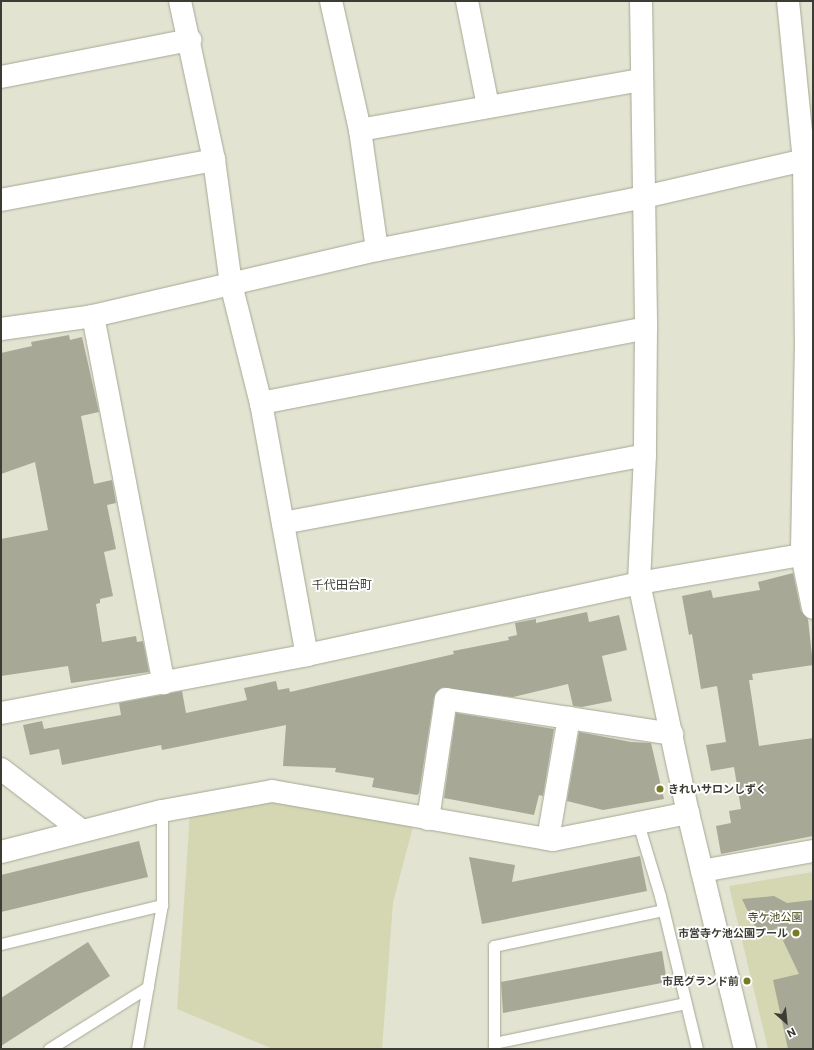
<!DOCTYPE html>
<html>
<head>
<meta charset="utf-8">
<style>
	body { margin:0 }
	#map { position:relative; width:814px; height:1050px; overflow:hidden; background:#e2e3d0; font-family:Commissioner,"Noto Sans JP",sans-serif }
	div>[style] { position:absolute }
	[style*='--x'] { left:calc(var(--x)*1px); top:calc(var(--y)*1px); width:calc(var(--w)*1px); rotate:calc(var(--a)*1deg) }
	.green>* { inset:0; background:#d4d7b2 }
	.building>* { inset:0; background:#a7a896 }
	.roads { filter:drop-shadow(0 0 1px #a6a896) drop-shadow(0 0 1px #a6a896) }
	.service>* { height:11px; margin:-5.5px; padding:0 5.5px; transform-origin:5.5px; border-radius:5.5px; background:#fff }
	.minor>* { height:22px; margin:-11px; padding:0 11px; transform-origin:11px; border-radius:11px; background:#fff }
	.tertiary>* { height:22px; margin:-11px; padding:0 11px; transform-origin:11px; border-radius:11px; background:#fff }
	.dots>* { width:11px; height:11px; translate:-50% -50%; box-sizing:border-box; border:2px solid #fff; border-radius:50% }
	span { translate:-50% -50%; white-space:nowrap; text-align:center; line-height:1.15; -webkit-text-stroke:3.5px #fff; paint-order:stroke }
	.poi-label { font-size:11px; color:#3c3c35; font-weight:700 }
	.left { translate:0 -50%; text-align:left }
	.right { translate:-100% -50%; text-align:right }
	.park-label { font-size:11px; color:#404111 }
	.neighbourhood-label { font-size:12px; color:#3c3c35 }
	.frame { position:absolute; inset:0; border:2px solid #3c3c35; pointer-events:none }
	.north { position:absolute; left:766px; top:1002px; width:40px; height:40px; -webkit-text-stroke:3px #fff; paint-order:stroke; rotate:153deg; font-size:11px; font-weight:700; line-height:16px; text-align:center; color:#3c3c35 }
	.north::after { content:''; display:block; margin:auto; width:14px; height:18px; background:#3c3c35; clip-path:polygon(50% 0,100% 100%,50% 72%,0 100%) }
</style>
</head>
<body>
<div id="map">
	<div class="green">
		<div style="clip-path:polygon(269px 798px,414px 823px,393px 902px,382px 1049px,273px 1049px,177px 1009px,190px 812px)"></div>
		<div style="clip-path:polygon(813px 872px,813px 1049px,768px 1049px,729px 886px)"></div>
	</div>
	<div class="building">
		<div style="clip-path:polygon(69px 335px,70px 340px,82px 337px,99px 412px,81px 416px,94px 484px,112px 480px,116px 503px,107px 505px,116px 549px,104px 552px,113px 596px,100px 599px,100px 603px,96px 604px,102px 642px,136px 636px,137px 642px,143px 641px,149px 672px,71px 683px,68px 666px,1px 676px,1px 539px,48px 530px,35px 462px,1px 474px,1px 353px,32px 346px,31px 342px)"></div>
		<div style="clip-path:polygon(793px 573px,801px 611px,808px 619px,813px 665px,752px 674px,753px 680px,749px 680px,759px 746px,813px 738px,813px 836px,721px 854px,716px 826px,731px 823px,729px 811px,741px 809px,734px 767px,711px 771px,706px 745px,726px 742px,717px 686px,701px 689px,692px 634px,689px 635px,682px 596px,711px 590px,713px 598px,760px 590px,758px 582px)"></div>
		<div style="clip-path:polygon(587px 612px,589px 622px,619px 615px,627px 650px,602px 656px,612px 701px,582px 707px,573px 706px,568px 684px,513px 697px,441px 688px,434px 697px,419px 793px,417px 795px,372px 787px,374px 778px,335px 772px,336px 768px,283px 766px,286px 725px,162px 750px,161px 745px,62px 765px,59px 749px,30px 755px,23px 725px,42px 721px,44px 729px,121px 715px,119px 703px,182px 691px,186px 713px,247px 700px,244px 688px,276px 681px,278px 690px,289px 688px,290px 692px,454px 654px,453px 651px,509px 640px,508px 637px,517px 635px,515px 623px,536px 619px,536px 623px)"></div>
		<div style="clip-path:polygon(456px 713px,554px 729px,543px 796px,539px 795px,534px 815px,444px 798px)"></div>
		<div style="clip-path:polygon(579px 732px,631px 742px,651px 743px,664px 799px,603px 810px,567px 801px)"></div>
		<div style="clip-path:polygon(139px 841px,148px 877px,1px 912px,1px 875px)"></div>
		<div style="clip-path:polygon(640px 856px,647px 891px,482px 924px,469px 857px,515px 865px,512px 882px)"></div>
		<div style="clip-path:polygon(774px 896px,787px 903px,813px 900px,813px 1049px,788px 1049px,773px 980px,799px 974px,777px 928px,760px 937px,742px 899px)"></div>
		<div style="clip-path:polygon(88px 942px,110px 976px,1px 1046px,1px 998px)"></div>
		<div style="clip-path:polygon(662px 951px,667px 982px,503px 1013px,501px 982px)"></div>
	</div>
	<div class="roads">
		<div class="service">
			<div style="--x:638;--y:823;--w:76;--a:73.2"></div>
			<div style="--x:660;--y:896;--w:157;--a:76.4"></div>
			<div style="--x:1;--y:944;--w:166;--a:-13.6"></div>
			<div style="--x:494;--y:1043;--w:195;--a:-11.8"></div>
			<div style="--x:49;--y:1049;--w:117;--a:-32.1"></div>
			<div style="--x:137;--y:1049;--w:146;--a:-80.2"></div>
			<div style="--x:162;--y:905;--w:94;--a:-90"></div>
			<div style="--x:494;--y:1049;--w:103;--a:-90"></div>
			<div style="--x:494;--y:946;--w:173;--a:-12"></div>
		</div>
		<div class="minor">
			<div style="--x:180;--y:1;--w:163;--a:77.9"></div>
			<div style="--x:214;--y:160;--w:125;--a:82.2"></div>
			<div style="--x:231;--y:284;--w:123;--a:75.9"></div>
			<div style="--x:261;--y:403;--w:256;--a:79.7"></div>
			<div style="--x:331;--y:1;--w:132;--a:77.3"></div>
			<div style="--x:360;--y:130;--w:121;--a:81.9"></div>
			<div style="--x:467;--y:1;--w:107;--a:78.7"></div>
			<div style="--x:788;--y:1;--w:160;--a:84.3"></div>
			<div style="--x:804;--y:160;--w:181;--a:89.4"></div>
			<div style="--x:806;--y:341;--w:214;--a:91.1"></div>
			<div style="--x:802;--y:555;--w:54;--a:78.3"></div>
			<div style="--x:1;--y:77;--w:193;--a:-11.1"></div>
			<div style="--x:360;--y:130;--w:286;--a:-10.1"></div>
			<div style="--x:1;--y:200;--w:217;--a:-10.6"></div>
			<div style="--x:93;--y:316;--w:374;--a:79.1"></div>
			<div style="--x:1;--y:329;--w:93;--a:-8"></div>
			<div style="--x:93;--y:316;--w:292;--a:-13.1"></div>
			<div style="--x:377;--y:250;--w:272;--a:-11.2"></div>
			<div style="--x:644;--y:197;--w:173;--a:-13"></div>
			<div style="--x:261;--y:403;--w:392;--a:-11"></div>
			<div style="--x:283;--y:523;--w:368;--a:-10.6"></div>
			<div style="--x:1;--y:713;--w:311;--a:-10.7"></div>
			<div style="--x:307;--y:655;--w:340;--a:-12.2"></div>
			<div style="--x:639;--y:583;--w:177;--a:-9.8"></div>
			<div style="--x:1;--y:769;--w:102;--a:37.4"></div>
			<div style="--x:428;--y:819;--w:121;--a:-81.5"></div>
			<div style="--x:446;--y:699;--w:229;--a:8.8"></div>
			<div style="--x:548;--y:839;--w:123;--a:-80.2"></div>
			<div style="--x:1;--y:852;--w:166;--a:-14.3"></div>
			<div style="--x:162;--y:811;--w:112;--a:-10.3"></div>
			<div style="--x:272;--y:791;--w:285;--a:9.9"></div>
			<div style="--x:553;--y:840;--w:138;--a:-11.3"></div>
			<div style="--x:702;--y:871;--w:113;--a:-10.2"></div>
		</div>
		<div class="tertiary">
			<div style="--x:641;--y:1;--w:327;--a:89.1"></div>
			<div style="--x:646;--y:328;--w:127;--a:90.5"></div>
			<div style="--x:645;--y:455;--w:128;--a:92.7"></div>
			<div style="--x:639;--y:583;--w:235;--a:78"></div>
			<div style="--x:688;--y:813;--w:243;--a:76.4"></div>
		</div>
	</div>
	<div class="dots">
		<div style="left:660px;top:789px;background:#797b24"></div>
		<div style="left:796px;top:933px;background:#797b24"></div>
		<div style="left:747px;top:981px;background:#797b24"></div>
	</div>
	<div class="poi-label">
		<span class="left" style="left:668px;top:789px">きれいサロンしずく</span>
		<span class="right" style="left:788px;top:933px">市営寺ケ池公園プール</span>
		<span class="right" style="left:739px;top:981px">市民グランド前</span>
	</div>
	<div class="park-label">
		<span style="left:775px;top:917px">寺ケ池公園</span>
	</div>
	<div class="neighbourhood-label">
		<span style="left:342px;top:585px">千代田台町</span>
	</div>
	<div class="frame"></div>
	<div class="north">N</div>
</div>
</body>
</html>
